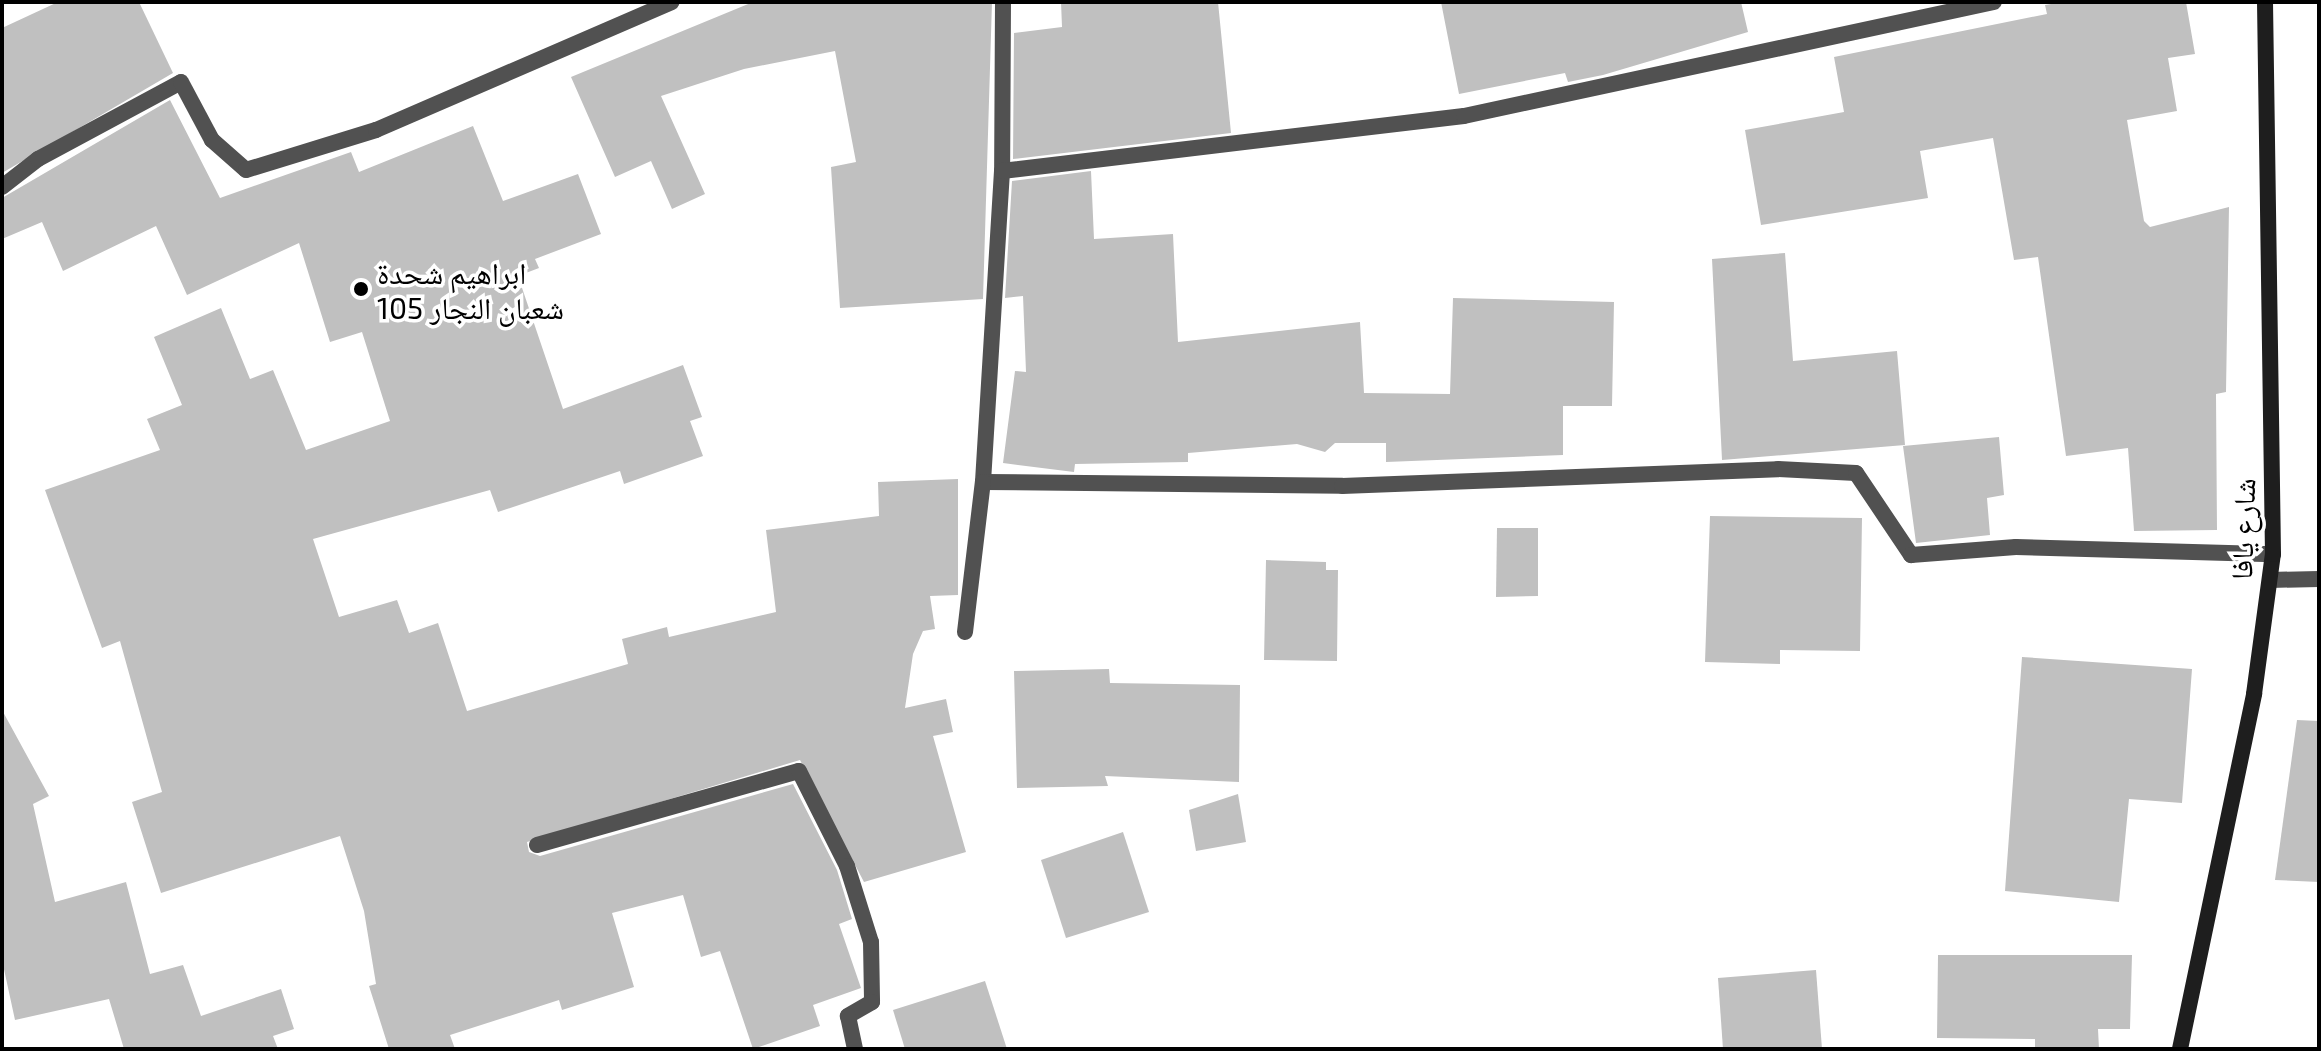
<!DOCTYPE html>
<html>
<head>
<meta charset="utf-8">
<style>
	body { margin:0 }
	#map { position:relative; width:2321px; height:1051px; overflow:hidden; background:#fff; font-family:"Exo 2","Noto Naskh Arabic",sans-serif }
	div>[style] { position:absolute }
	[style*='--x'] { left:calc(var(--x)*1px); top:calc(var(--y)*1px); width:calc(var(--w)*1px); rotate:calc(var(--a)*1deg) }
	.building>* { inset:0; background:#c0c0c0 }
	.lane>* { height:16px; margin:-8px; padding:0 8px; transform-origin:8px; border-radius:8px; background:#515151 }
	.street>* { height:16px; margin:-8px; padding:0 8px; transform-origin:8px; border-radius:8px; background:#515151 }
	.secondary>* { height:16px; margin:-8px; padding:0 8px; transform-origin:8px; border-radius:8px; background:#1e1e1e }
	.dots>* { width:22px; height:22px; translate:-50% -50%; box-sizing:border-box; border:4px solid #fff; border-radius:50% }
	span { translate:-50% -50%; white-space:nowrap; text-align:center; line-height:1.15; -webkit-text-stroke:7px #fff; paint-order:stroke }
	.poi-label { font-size:30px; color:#000 }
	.left { translate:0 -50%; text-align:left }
	.street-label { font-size:30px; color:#000 }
	.frame { position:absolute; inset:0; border:4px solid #000; pointer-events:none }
</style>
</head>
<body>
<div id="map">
	<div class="building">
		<div style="clip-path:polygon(58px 2px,139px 2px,173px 73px,2px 173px,2px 28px)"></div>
		<div style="clip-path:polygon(753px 2px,992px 2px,983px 299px,840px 308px,831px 167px,856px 162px,835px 51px,744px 69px,661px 96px,705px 194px,672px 209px,651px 161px,615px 177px,571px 77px)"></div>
		<div style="clip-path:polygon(1061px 2px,1218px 2px,1231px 133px,1013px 159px,1014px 33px,1062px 27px)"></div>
		<div style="clip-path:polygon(1441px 2px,1741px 2px,1748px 32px,1603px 75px,1568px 82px,1565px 73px,1459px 94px)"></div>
		<div style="clip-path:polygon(2063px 2px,2186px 2px,2195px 54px,2168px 58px,2177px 111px,2127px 120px,2144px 221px,2150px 227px,2229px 207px,2226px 392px,2216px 394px,2217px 530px,2134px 531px,2128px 448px,2066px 456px,2038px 257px,2014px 260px,1993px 138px,1920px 151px,1928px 198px,1761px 225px,1745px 130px,1844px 112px,1834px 57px,2047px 14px,2045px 5px)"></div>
		<div style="clip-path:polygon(170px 100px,220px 198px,351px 152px,359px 172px,473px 126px,503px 201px,578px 174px,601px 234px,535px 259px,539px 268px,518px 276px,563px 409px,683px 365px,702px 417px,690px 421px,703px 456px,624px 484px,620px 471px,498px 512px,490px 490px,313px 539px,339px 617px,397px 600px,409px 633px,438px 623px,467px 711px,628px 664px,622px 639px,667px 627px,669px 637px,776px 612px,766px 530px,879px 516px,878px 482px,958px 479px,958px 595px,930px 596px,935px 629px,923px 631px,913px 654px,905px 708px,946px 699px,953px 732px,933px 736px,966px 852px,864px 882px,800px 760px,527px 842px,529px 852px,540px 856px,793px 784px,837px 870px,852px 919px,839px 924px,861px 988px,813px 1005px,820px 1026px,753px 1049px,720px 951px,701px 957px,683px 895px,612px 913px,634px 987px,562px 1010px,559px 1000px,450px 1035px,455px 1049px,389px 1049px,369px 986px,376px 984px,364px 911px,340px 836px,161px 893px,132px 802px,162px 792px,120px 641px,102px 648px,45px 490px,160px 450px,147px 419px,182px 405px,154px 337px,221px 308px,250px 379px,273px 370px,306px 450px,390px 421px,362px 332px,330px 342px,299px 243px,187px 295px,156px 226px,63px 271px,42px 222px,2px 239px,2px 198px)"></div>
		<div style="clip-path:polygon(1091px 171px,1094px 239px,1173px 234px,1178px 342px,1360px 322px,1364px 393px,1450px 394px,1453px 298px,1614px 302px,1612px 406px,1563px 406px,1563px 455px,1386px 462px,1386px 443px,1335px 443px,1325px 452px,1297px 444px,1188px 453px,1188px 462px,1075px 464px,1074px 472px,1003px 463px,1015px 371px,1026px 372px,1023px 296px,1005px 298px,1012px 181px)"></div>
		<div style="clip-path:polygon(1785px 253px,1793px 361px,1897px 351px,1905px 445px,1722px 460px,1712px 259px)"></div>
		<div style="clip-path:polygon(1999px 437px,2004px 495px,1987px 498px,1990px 535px,1916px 543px,1903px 446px)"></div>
		<div style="clip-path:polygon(1710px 516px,1862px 518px,1860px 651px,1780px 650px,1780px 664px,1705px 662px)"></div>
		<div style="clip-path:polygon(1497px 528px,1538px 528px,1538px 596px,1496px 597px)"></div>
		<div style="clip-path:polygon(1266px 560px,1326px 562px,1326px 570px,1338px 570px,1337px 661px,1264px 660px)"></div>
		<div style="clip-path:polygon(2022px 657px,2192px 669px,2182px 803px,2129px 799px,2119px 902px,2005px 891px)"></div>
		<div style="clip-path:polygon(1109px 669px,1110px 683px,1240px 685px,1239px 782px,1105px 776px,1108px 786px,1017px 788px,1014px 671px)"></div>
		<div style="clip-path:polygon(2px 710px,49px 796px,33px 804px,55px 902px,126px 882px,150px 974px,183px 965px,201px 1016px,281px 989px,294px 1029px,273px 1036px,278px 1049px,124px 1049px,109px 999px,15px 1020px,2px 960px)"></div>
		<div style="clip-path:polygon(2297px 720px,2319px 721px,2319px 882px,2275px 880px)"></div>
		<div style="clip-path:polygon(1238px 794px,1246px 842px,1196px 851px,1189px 810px)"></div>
		<div style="clip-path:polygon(1123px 832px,1149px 912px,1066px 938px,1041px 860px)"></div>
		<div style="clip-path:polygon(1938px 955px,2132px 955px,2130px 1029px,2098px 1029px,2099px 1049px,2035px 1049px,2035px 1039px,1937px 1038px)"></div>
		<div style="clip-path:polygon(1816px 970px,1822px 1049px,1723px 1049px,1718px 978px)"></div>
		<div style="clip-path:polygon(985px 981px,1007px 1049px,905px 1049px,893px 1010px)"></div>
	</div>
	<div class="lane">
		<div style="--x:2270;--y:580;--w:49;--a:-1.2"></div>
		<div style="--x:537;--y:845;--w:272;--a:-15.8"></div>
		<div style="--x:799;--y:771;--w:106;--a:63.2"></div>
		<div style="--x:847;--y:866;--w:80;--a:72.5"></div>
		<div style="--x:871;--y:942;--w:60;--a:89"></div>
		<div style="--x:872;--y:1002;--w:28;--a:150"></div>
	</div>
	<div class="street">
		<div style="--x:1003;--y:2;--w:169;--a:90.3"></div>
		<div style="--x:1002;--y:171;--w:312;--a:93.5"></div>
		<div style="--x:983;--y:482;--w:359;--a:0.6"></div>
		<div style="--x:1342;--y:486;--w:436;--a:-2.2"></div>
		<div style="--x:1778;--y:469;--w:78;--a:2.9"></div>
		<div style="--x:1856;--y:473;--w:99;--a:56.1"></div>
		<div style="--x:1911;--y:555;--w:105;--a:-4.4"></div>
		<div style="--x:2016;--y:547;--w:257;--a:1.6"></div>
		<div style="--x:1002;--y:171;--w:465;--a:-6.8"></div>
		<div style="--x:1464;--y:116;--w:542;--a:-12.14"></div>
		<div style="--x:2;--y:187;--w:46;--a:-37.9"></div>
		<div style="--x:38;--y:159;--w:162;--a:-28.3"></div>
		<div style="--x:181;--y:82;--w:66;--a:61.9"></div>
		<div style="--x:212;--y:140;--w:45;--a:41.4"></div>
		<div style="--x:246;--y:170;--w:136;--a:-17.1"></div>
		<div style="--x:376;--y:130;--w:322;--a:-23.4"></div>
		<div style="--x:965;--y:632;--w:151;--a:-83.2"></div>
		<div style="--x:848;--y:1016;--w:34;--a:78"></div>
	</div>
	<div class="secondary">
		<div style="--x:2180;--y:1049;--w:363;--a:-78.2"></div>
		<div style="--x:2254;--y:694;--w:141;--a:-82.3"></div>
		<div style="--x:2273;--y:554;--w:552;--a:-90.83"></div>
	</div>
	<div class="dots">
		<div style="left:361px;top:289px;background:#000"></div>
	</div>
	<div class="poi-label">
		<span class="left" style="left:377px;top:289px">ابراهيم شحدة<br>شعبان النجار 105</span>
	</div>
	<div class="street-label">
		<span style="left:2242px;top:529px;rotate:-88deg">شارع يافا</span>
	</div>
	<div class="frame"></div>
</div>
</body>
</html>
